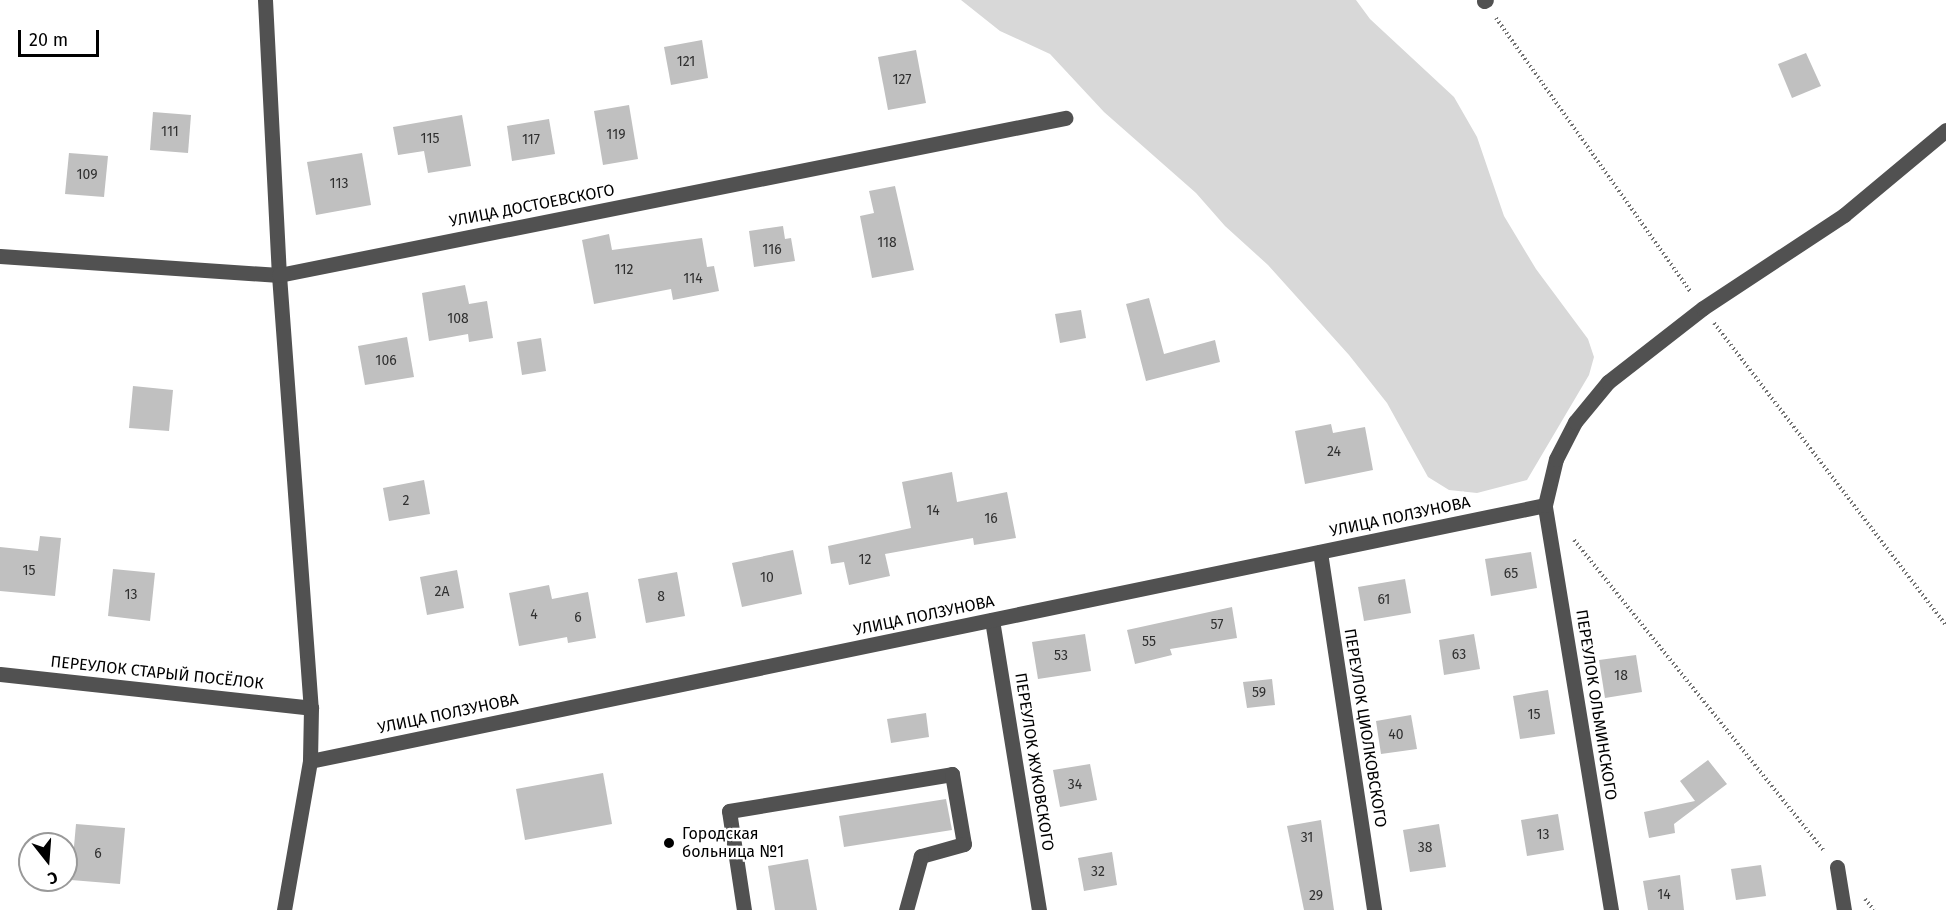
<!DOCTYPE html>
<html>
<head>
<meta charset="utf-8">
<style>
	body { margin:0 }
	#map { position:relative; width:1946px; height:910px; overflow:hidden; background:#fff; font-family:"Fira Sans",sans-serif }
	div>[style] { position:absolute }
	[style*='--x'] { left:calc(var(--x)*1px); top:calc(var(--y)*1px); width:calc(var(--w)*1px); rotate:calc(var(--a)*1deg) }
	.green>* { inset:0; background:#d8d8d8 }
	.building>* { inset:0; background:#c0c0c0 }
	.path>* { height:4px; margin-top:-2px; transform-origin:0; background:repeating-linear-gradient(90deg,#737373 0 1.5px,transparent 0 4.5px) }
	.minor>* { height:15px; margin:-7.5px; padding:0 7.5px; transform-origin:7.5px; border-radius:7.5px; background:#515151 }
	.dots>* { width:16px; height:16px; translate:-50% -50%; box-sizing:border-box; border:3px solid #fff; border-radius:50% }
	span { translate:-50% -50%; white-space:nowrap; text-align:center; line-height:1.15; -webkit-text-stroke:4.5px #fff; paint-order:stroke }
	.number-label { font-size:14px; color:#303030 }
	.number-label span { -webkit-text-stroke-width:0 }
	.street-label { font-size:16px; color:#000 }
	.poi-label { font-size:16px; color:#000 }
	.left { translate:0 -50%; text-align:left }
	.north { position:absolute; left:18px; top:832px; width:60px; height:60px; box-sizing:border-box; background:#fff; border:2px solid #999; border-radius:50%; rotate:163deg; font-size:16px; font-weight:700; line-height:24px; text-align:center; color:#000 }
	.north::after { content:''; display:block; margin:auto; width:21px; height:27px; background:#000; clip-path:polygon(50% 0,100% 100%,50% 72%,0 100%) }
	.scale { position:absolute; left:18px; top:30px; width:81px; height:27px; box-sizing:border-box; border:3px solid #000; border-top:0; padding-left:8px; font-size:18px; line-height:21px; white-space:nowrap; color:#000; -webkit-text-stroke:4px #fff; paint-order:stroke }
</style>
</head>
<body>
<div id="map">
	<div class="green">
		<div style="clip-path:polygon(961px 0,1356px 0,1370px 19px,1454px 97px,1477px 137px,1504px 216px,1536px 269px,1588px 339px,1594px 357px,1589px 375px,1527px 480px,1477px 493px,1449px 490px,1428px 477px,1387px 403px,1349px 355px,1268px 265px,1225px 226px,1196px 193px,1104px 112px,1050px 54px,1000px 31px)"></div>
	</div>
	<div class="building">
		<div style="clip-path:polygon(702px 40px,708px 78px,671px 85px,664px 47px)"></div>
		<div style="clip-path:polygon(916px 50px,926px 103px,888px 110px,878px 57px)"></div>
		<div style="clip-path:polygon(1806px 53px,1821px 86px,1792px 98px,1778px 64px)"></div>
		<div style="clip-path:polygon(629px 105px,638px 159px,603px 165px,594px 111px)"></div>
		<div style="clip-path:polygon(153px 112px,191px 115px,188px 153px,150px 150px)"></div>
		<div style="clip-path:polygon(462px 115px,471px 166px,428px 173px,424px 151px,398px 155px,393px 127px)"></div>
		<div style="clip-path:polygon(549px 119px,555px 154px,512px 161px,507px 126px)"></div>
		<div style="clip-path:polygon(69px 153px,108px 156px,104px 197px,65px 194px)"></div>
		<div style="clip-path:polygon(362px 153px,371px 205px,316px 215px,307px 162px)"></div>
		<div style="clip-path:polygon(895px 186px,914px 270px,872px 278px,860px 216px,874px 213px,869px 191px)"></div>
		<div style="clip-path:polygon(783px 226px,785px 239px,791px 238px,795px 261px,754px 267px,749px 231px)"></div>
		<div style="clip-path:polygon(609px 234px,612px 250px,702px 238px,707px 267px,714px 266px,719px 291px,673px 300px,671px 289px,594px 304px,582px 240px)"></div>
		<div style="clip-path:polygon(465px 285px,469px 304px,487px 301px,493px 338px,469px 342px,468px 334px,429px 341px,422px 293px)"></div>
		<div style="clip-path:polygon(1149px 298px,1164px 354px,1215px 340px,1220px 362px,1146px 381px,1126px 304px)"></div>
		<div style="clip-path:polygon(1081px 310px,1086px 338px,1060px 343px,1055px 314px)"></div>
		<div style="clip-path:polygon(407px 337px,414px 377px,365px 385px,358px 346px)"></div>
		<div style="clip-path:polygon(541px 338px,546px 371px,522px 375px,517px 342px)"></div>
		<div style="clip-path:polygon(133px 386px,173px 390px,169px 431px,129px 428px)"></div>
		<div style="clip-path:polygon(1331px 424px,1333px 433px,1365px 427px,1373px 470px,1305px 484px,1295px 431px)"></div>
		<div style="clip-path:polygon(952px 472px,957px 502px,1007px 492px,1016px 538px,974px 545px,973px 538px,885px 554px,890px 576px,849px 585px,844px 562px,831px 564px,828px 546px,911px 528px,902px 482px)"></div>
		<div style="clip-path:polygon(424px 480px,430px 514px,389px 521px,383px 488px)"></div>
		<div style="clip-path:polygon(40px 536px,61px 538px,55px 596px,0 591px,0 547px,38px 551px)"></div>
		<div style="clip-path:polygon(793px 550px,802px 594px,742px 607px,732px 563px)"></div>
		<div style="clip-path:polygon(1531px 552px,1537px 588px,1491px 596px,1485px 559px)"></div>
		<div style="clip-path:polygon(113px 569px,155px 573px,150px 621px,108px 616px)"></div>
		<div style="clip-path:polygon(457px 570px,464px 608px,427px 615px,420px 577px)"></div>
		<div style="clip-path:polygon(677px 572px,685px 616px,646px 623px,638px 579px)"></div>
		<div style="clip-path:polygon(1405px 579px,1411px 613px,1364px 621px,1358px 587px)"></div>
		<div style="clip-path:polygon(549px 585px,552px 599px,588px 592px,596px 638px,568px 643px,567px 637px,519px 646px,509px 593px)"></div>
		<div style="clip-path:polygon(1232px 607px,1237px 638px,1170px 649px,1172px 655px,1135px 664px,1127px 630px)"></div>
		<div style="clip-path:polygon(1085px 634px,1091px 671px,1038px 679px,1032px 642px)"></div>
		<div style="clip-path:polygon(1474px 634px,1480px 669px,1444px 675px,1439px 640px)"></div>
		<div style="clip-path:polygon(1636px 655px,1642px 692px,1605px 698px,1599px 660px)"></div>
		<div style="clip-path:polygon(1272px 679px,1275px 705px,1247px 708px,1243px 682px)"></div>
		<div style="clip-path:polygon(1548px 690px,1555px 734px,1520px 739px,1513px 696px)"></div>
		<div style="clip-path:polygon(926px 713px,929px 737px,891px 743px,887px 719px)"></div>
		<div style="clip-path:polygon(1411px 715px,1417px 749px,1381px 754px,1376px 721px)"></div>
		<div style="clip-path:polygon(1708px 760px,1727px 784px,1674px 824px,1675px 833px,1649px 838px,1644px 812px,1695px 801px,1680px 781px)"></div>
		<div style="clip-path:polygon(1090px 764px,1097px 800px,1060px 807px,1053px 770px)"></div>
		<div style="clip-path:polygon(603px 773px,612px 824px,525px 840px,516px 789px)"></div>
		<div style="clip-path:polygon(946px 799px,952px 830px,844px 847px,839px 816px)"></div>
		<div style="clip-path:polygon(1558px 814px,1564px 850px,1527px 856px,1521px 820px)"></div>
		<div style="clip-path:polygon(1321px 820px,1334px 910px,1304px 910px,1287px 826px)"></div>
		<div style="clip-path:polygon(76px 824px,125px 828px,120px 884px,71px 880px)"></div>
		<div style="clip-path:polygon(1439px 824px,1446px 867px,1410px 872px,1403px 830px)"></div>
		<div style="clip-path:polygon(1112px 852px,1117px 885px,1084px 891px,1078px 858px)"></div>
		<div style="clip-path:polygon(808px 859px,817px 910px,775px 910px,768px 866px)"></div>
		<div style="clip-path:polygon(1761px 865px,1766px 896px,1736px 900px,1731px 869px)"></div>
		<div style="clip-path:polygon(1680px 875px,1684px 910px,1648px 910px,1643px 881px)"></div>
	</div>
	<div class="path">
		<div style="--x:1496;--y:18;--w:335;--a:54.6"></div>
		<div style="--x:1714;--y:323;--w:381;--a:52.5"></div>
		<div style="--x:1574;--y:540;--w:400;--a:51.2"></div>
		<div style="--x:1865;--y:899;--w:14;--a:51"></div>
	</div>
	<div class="minor">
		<div style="--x:265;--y:0;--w:275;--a:87.1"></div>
		<div style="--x:279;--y:275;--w:434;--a:85.8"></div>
		<div style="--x:311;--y:708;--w:53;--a:91.1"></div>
		<div style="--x:310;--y:761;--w:151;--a:99.9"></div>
		<div style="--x:1484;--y:1;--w:2;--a:-27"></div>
		<div style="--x:0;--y:256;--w:280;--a:3.9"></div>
		<div style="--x:279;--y:275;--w:802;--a:-11.3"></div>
		<div style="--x:1320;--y:552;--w:362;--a:81.4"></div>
		<div style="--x:992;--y:620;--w:294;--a:80.8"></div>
		<div style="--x:0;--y:674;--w:313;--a:6.2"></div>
		<div style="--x:310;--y:761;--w:1261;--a:-11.71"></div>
		<div style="--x:1837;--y:867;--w:44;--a:80.8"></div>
		<div style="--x:744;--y:910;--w:100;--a:-98.6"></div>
		<div style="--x:729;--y:811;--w:226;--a:-9.4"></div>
		<div style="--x:952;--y:774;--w:71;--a:80.3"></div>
		<div style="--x:964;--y:844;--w:45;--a:164.4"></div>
		<div style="--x:921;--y:856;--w:56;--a:105.5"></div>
		<div style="--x:1611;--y:910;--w:410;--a:-99.3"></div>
		<div style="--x:1545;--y:505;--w:47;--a:-76.6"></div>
		<div style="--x:1556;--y:459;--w:42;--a:-62.8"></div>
		<div style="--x:1575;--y:422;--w:52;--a:-50.5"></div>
		<div style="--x:1608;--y:382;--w:120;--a:-37.9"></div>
		<div style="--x:1703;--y:308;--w:169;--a:-33.4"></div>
		<div style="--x:1844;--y:215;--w:133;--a:-39.8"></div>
	</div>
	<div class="dots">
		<div style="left:669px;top:843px;background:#000"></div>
	</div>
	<div class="number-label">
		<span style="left:686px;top:62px">121</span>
		<span style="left:902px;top:80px">127</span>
		<span style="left:170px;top:132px">111</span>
		<span style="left:616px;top:135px">119</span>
		<span style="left:430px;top:139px">115</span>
		<span style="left:531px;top:140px">117</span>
		<span style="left:87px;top:175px">109</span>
		<span style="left:339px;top:184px">113</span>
		<span style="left:887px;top:243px">118</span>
		<span style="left:772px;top:250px">116</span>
		<span style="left:624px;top:270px">112</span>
		<span style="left:693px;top:279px">114</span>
		<span style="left:458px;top:319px">108</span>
		<span style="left:386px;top:361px">106</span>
		<span style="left:1334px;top:452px">24</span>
		<span style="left:406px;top:501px">2</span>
		<span style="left:933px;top:511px">14</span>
		<span style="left:991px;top:519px">16</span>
		<span style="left:865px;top:560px">12</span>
		<span style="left:29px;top:571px">15</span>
		<span style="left:1511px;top:574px">65</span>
		<span style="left:767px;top:578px">10</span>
		<span style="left:442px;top:592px">2А</span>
		<span style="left:131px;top:595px">13</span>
		<span style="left:661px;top:597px">8</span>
		<span style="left:1384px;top:600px">61</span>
		<span style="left:534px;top:615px">4</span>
		<span style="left:578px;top:618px">6</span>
		<span style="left:1217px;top:625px">57</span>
		<span style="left:1149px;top:642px">55</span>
		<span style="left:1459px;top:655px">63</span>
		<span style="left:1061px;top:656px">53</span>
		<span style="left:1621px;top:676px">18</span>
		<span style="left:1259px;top:693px">59</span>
		<span style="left:1534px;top:715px">15</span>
		<span style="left:1396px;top:735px">40</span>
		<span style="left:1075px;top:785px">34</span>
		<span style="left:1543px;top:835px">13</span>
		<span style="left:1307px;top:838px">31</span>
		<span style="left:1425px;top:848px">38</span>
		<span style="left:98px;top:854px">6</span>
		<span style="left:1098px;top:872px">32</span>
		<span style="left:1664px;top:895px">14</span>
		<span style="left:1316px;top:896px">29</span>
	</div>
	<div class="street-label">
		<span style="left:532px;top:206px;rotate:-11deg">УЛИЦА ДОСТОЕВСКОГО</span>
		<span style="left:1400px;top:517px;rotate:-12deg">УЛИЦА ПОЛЗУНОВА</span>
		<span style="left:924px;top:616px;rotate:-12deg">УЛИЦА ПОЛЗУНОВА</span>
		<span style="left:157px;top:673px;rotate:6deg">ПЕРЕУЛОК СТАРЫЙ ПОСЁЛОК</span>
		<span style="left:1596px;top:705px;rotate:81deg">ПЕРЕУЛОК ОЛЬМИНСКОГО</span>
		<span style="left:448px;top:714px;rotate:-12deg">УЛИЦА ПОЛЗУНОВА</span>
		<span style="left:1365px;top:728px;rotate:81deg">ПЕРЕУЛОК ЦИОЛКОВСКОГО</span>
		<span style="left:1034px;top:762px;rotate:81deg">ПЕРЕУЛОК ЖУКОВСКОГО</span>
	</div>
	<div class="poi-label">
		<span class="left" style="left:682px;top:843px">Городская<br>больница №1</span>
	</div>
	<div class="north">С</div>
	<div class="scale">20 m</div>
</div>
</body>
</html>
